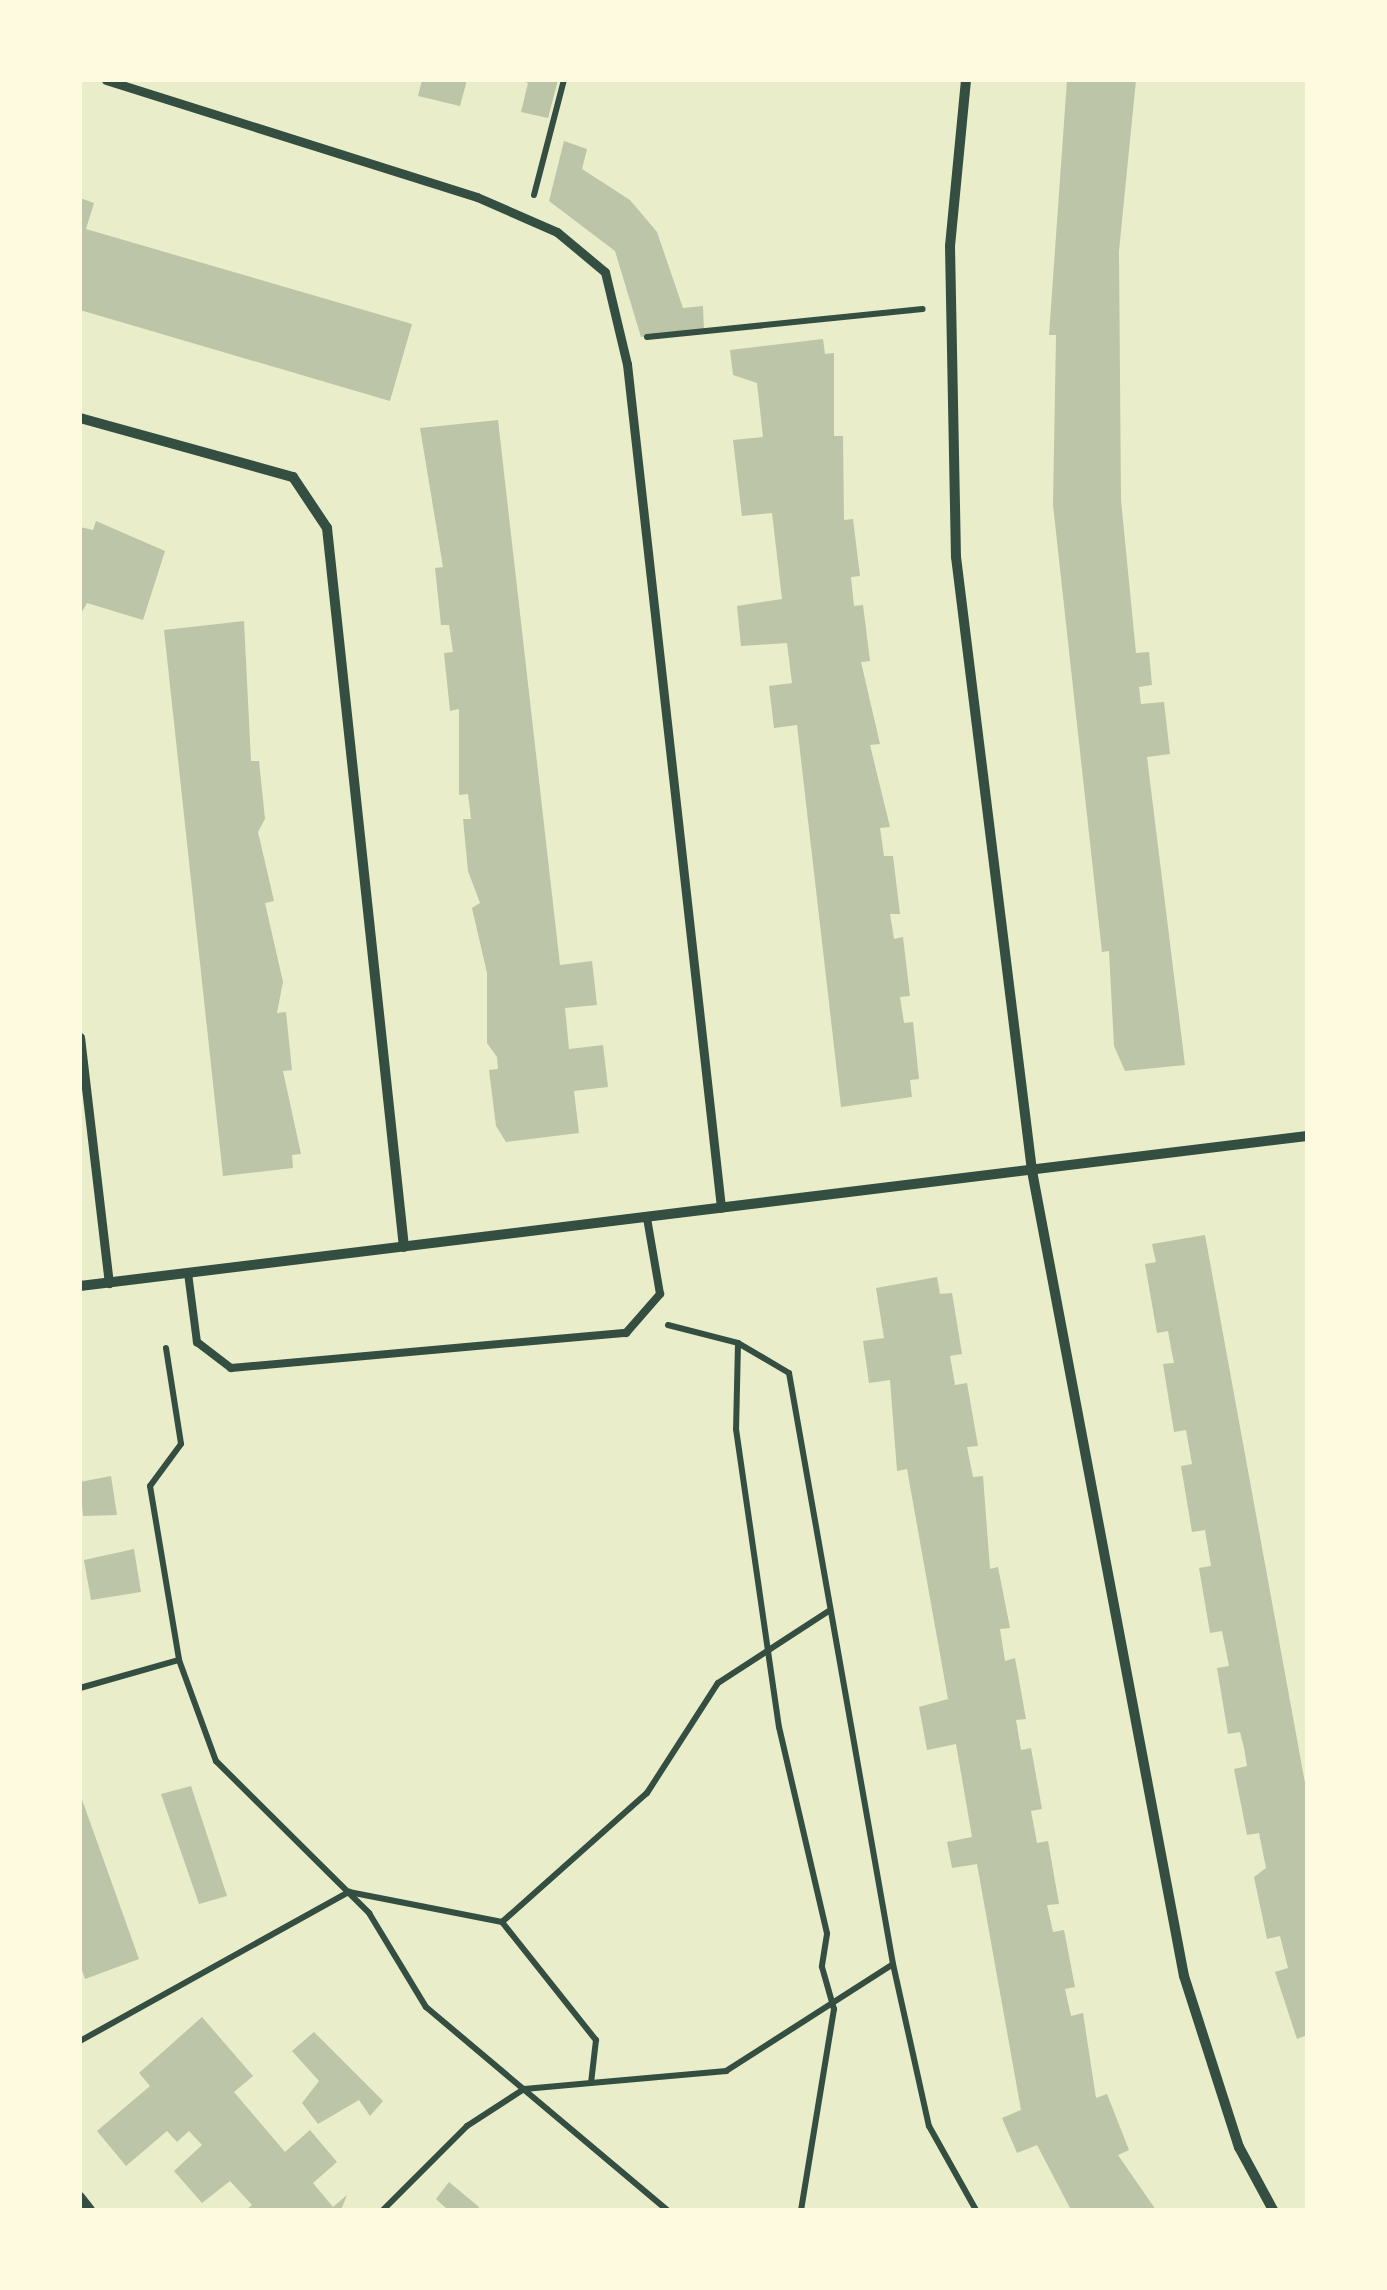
<!DOCTYPE html>
<html>
<head>
<meta charset="utf-8">
<style>
	body { margin:0 }
	#map { position:relative; width:1387px; height:2290px; overflow:hidden; background:#e9edc9; font-family:Montserrat,sans-serif }
	div>[style] { position:absolute }
	[style*='--x'] { left:calc(var(--x)*1px); top:calc(var(--y)*1px); width:calc(var(--w)*1px); rotate:calc(var(--a)*1deg) }
	.building>* { inset:0; background:#bcc5a7 }
	.path>* { height:6px; margin:-3px; padding:0 3px; transform-origin:3px; border-radius:3px; background:#344e41 }
	.service>* { height:8px; margin:-4px; padding:0 4px; transform-origin:4px; border-radius:4px; background:#344e41 }
	.pedestrian>* { height:9px; margin:-4.5px; padding:0 4.5px; transform-origin:4.5px; border-radius:4.5px; background:#344e41 }
	.minor>* { height:10px; margin:-5px; padding:0 5px; transform-origin:5px; border-radius:5px; background:#344e41 }
	span { translate:-50% -50%; white-space:nowrap; text-align:center; line-height:1.15; -webkit-text-stroke:9px #fefae0; paint-order:stroke }
	.frame { position:absolute; inset:0; border:82px solid #fefae0; pointer-events:none }
</style>
</head>
<body>
<div id="map">
	<div class="building">
		<div style="clip-path:polygon(422px 80px,467px 80px,460px 106px,418px 96px)"></div>
		<div style="clip-path:polygon(520px 80px,558px 80px,548px 118px,521px 112px,528px 83px)"></div>
		<div style="clip-path:polygon(1067px 80px,1136px 80px,1119px 251px,1121px 500px,1136px 653px,1149px 652px,1152px 685px,1139px 687px,1141px 704px,1164px 702px,1170px 754px,1147px 757px,1185px 1065px,1125px 1071px,1114px 1046px,1109px 951px,1102px 952px,1053px 505px,1056px 335px,1049px 335px)"></div>
		<div style="clip-path:polygon(564px 141px,587px 149px,582px 169px,630px 200px,657px 232px,683px 308px,703px 306px,704px 331px,641px 337px,615px 251px,549px 201px)"></div>
		<div style="clip-path:polygon(80px 198px,94px 203px,86px 229px,412px 324px,390px 401px,80px 310px)"></div>
		<div style="clip-path:polygon(823px 339px,825px 354px,834px 353px,834px 436px,843px 436px,844px 520px,853px 519px,860px 576px,851px 577px,854px 606px,863px 605px,870px 661px,861px 662px,880px 744px,870px 745px,890px 827px,880px 828px,884px 856px,893px 856px,900px 914px,890px 914px,892px 926px,894px 939px,903px 937px,910px 996px,900px 997px,904px 1023px,913px 1022px,919px 1079px,910px 1080px,912px 1097px,841px 1107px,797px 725px,774px 728px,769px 686px,792px 683px,787px 643px,741px 646px,737px 606px,782px 599px,772px 513px,742px 516px,733px 440px,763px 437px,757px 383px,733px 375px,730px 350px)"></div>
		<div style="clip-path:polygon(498px 420px,560px 965px,592px 961px,597px 1005px,565px 1008px,569px 1049px,603px 1045px,608px 1087px,574px 1091px,579px 1133px,506px 1142px,496px 1126px,489px 1070px,498px 1069px,497px 1057px,487px 1043px,487px 973px,472px 908px,480px 903px,468px 871px,463px 819px,471px 819px,468px 794px,459px 795px,459px 709px,450px 711px,444px 653px,453px 652px,449px 625px,441px 625px,435px 568px,443px 567px,420px 428px)"></div>
		<div style="clip-path:polygon(96px 521px,165px 551px,143px 620px,87px 603px,80px 615px,80px 527px,93px 530px)"></div>
		<div style="clip-path:polygon(244px 621px,251px 761px,259px 761px,265px 819px,258px 832px,274px 901px,265px 903px,283px 982px,277px 1013px,286px 1012px,292px 1070px,283px 1071px,301px 1154px,292px 1155px,293px 1168px,223px 1176px,164px 630px)"></div>
		<div style="clip-path:polygon(1205px 1235px,1307px 1794px,1307px 2035px,1297px 2039px,1275px 1972px,1288px 1968px,1280px 1936px,1267px 1939px,1254px 1877px,1266px 1868px,1259px 1833px,1247px 1835px,1234px 1769px,1247px 1766px,1244px 1748px,1240px 1732px,1228px 1734px,1217px 1668px,1229px 1666px,1222px 1631px,1210px 1633px,1199px 1568px,1211px 1566px,1205px 1530px,1192px 1532px,1181px 1466px,1192px 1464px,1186px 1430px,1174px 1432px,1163px 1364px,1174px 1363px,1171px 1348px,1168px 1331px,1157px 1333px,1145px 1264px,1156px 1262px,1152px 1244px)"></div>
		<div style="clip-path:polygon(937px 1277px,940px 1294px,952px 1293px,962px 1354px,950px 1356px,955px 1385px,967px 1383px,978px 1446px,967px 1447px,973px 1477px,983px 1476px,990px 1569px,998px 1567px,1010px 1628px,1000px 1629px,1005px 1661px,1015px 1658px,1026px 1719px,1016px 1720px,1021px 1750px,1031px 1748px,1042px 1809px,1031px 1811px,1037px 1843px,1048px 1841px,1059px 1904px,1047px 1905px,1053px 1932px,1064px 1930px,1075px 1987px,1065px 1989px,1071px 2016px,1083px 2013px,1096px 2098px,1107px 2094px,1129px 2150px,1118px 2155px,1156px 2210px,1071px 2210px,1037px 2145px,1017px 2153px,1002px 2118px,1021px 2110px,977px 1864px,952px 1868px,947px 1842px,972px 1837px,956px 1744px,927px 1750px,919px 1707px,948px 1699px,907px 1469px,897px 1471px,890px 1380px,869px 1383px,863px 1341px,884px 1338px,876px 1288px)"></div>
		<div style="clip-path:polygon(111px 1476px,117px 1515px,83px 1516px,80px 1482px)"></div>
		<div style="clip-path:polygon(134px 1549px,141px 1592px,91px 1600px,84px 1560px)"></div>
		<div style="clip-path:polygon(191px 1786px,227px 1896px,199px 1904px,161px 1794px)"></div>
		<div style="clip-path:polygon(80px 1794px,139px 1959px,85px 1979px,80px 1965px)"></div>
		<div style="clip-path:polygon(202px 2017px,253px 2076px,234px 2092px,285px 2152px,310px 2130px,337px 2162px,313px 2183px,333px 2207px,347px 2195px,341px 2210px,246px 2210px,252px 2205px,230px 2181px,202px 2203px,174px 2171px,202px 2145px,189px 2131px,177px 2142px,167px 2131px,126px 2166px,97px 2131px,150px 2086px,139px 2073px)"></div>
		<div style="clip-path:polygon(314px 2032px,383px 2101px,370px 2116px,359px 2100px,318px 2124px,302px 2103px,319px 2081px,292px 2051px)"></div>
		<div style="clip-path:polygon(449px 2182px,479px 2207px,477px 2210px,448px 2210px,436px 2199px)"></div>
	</div>
	<div class="path">
		<div style="--x:534;--y:195;--w:119;--a:-75.4"></div>
		<div style="--x:647;--y:337;--w:277;--a:-5.8"></div>
		<div style="--x:668;--y:1325;--w:72;--a:14.4"></div>
		<div style="--x:738;--y:1343;--w:86;--a:91.3"></div>
		<div style="--x:736;--y:1429;--w:301;--a:81.8"></div>
		<div style="--x:779;--y:1727;--w:212;--a:76.9"></div>
		<div style="--x:827;--y:1934;--w:33;--a:99"></div>
		<div style="--x:822;--y:1967;--w:44;--a:74.1"></div>
		<div style="--x:834;--y:2009;--w:204;--a:99.3"></div>
		<div style="--x:166;--y:1348;--w:97;--a:81.1"></div>
		<div style="--x:181;--y:1444;--w:52;--a:126.4"></div>
		<div style="--x:150;--y:1486;--w:176;--a:80.5"></div>
		<div style="--x:179;--y:1660;--w:108;--a:69.9"></div>
		<div style="--x:216;--y:1761;--w:216;--a:44.8"></div>
		<div style="--x:369;--y:1913;--w:110;--a:58.8"></div>
		<div style="--x:426;--y:2007;--w:315;--a:40.1"></div>
		<div style="--x:80;--y:1688;--w:103;--a:-15.8"></div>
		<div style="--x:502;--y:1922;--w:194;--a:-41.7"></div>
		<div style="--x:647;--y:1793;--w:131;--a:-57.2"></div>
		<div style="--x:718;--y:1683;--w:132;--a:-33"></div>
		<div style="--x:893;--y:1964;--w:166;--a:77.5"></div>
		<div style="--x:929;--y:2126;--w:96;--a:60.8"></div>
		<div style="--x:80;--y:2041;--w:308;--a:-29"></div>
		<div style="--x:349;--y:1892;--w:156;--a:11.1"></div>
		<div style="--x:502;--y:1922;--w:151;--a:51.5"></div>
		<div style="--x:596;--y:2040;--w:43;--a:96.6"></div>
		<div style="--x:591;--y:2083;--w:67;--a:174.9"></div>
		<div style="--x:524;--y:2089;--w:68;--a:147"></div>
		<div style="--x:467;--y:2126;--w:119;--a:135"></div>
		<div style="--x:591;--y:2083;--w:136;--a:-5.1"></div>
		<div style="--x:726;--y:2071;--w:198;--a:-32.6"></div>
		<div style="--x:893;--y:1964;--w:600;--a:-99.98"></div>
		<div style="--x:789;--y:1373;--w:59;--a:-149.5"></div>
	</div>
	<div class="service">
		<div style="--x:188;--y:1273;--w:70;--a:82.6"></div>
		<div style="--x:197;--y:1342;--w:43;--a:37.4"></div>
		<div style="--x:231;--y:1368;--w:397;--a:-5.1"></div>
		<div style="--x:626;--y:1333;--w:52;--a:-48.9"></div>
		<div style="--x:660;--y:1294;--w:77;--a:-99.7"></div>
	</div>
	<div class="pedestrian">
		<div style="--x:106;--y:80;--w:389;--a:17.5"></div>
		<div style="--x:477;--y:197;--w:87;--a:23.6"></div>
		<div style="--x:557;--y:232;--w:62;--a:39.8"></div>
		<div style="--x:605;--y:272;--w:95;--a:76.6"></div>
		<div style="--x:627;--y:364;--w:849;--a:83.64"></div>
		<div style="--x:80;--y:1037;--w:248;--a:83.3"></div>
	</div>
	<div class="minor">
		<div style="--x:966;--y:80;--w:167;--a:95.5"></div>
		<div style="--x:950;--y:246;--w:311;--a:88.9"></div>
		<div style="--x:956;--y:557;--w:619;--a:82.94"></div>
		<div style="--x:1032;--y:1171;--w:819;--a:79.31"></div>
		<div style="--x:1184;--y:1976;--w:180;--a:72.2"></div>
		<div style="--x:1239;--y:2147;--w:72;--a:61.6"></div>
		<div style="--x:80;--y:418;--w:221;--a:15.5"></div>
		<div style="--x:293;--y:477;--w:61;--a:56.3"></div>
		<div style="--x:327;--y:528;--w:723;--a:83.89"></div>
		<div style="--x:80;--y:1286;--w:1236;--a:-6.97"></div>
		<div style="--x:80;--y:2197;--w:16;--a:52"></div>
	</div>
	<div class="frame"></div>
</div>
</body>
</html>
